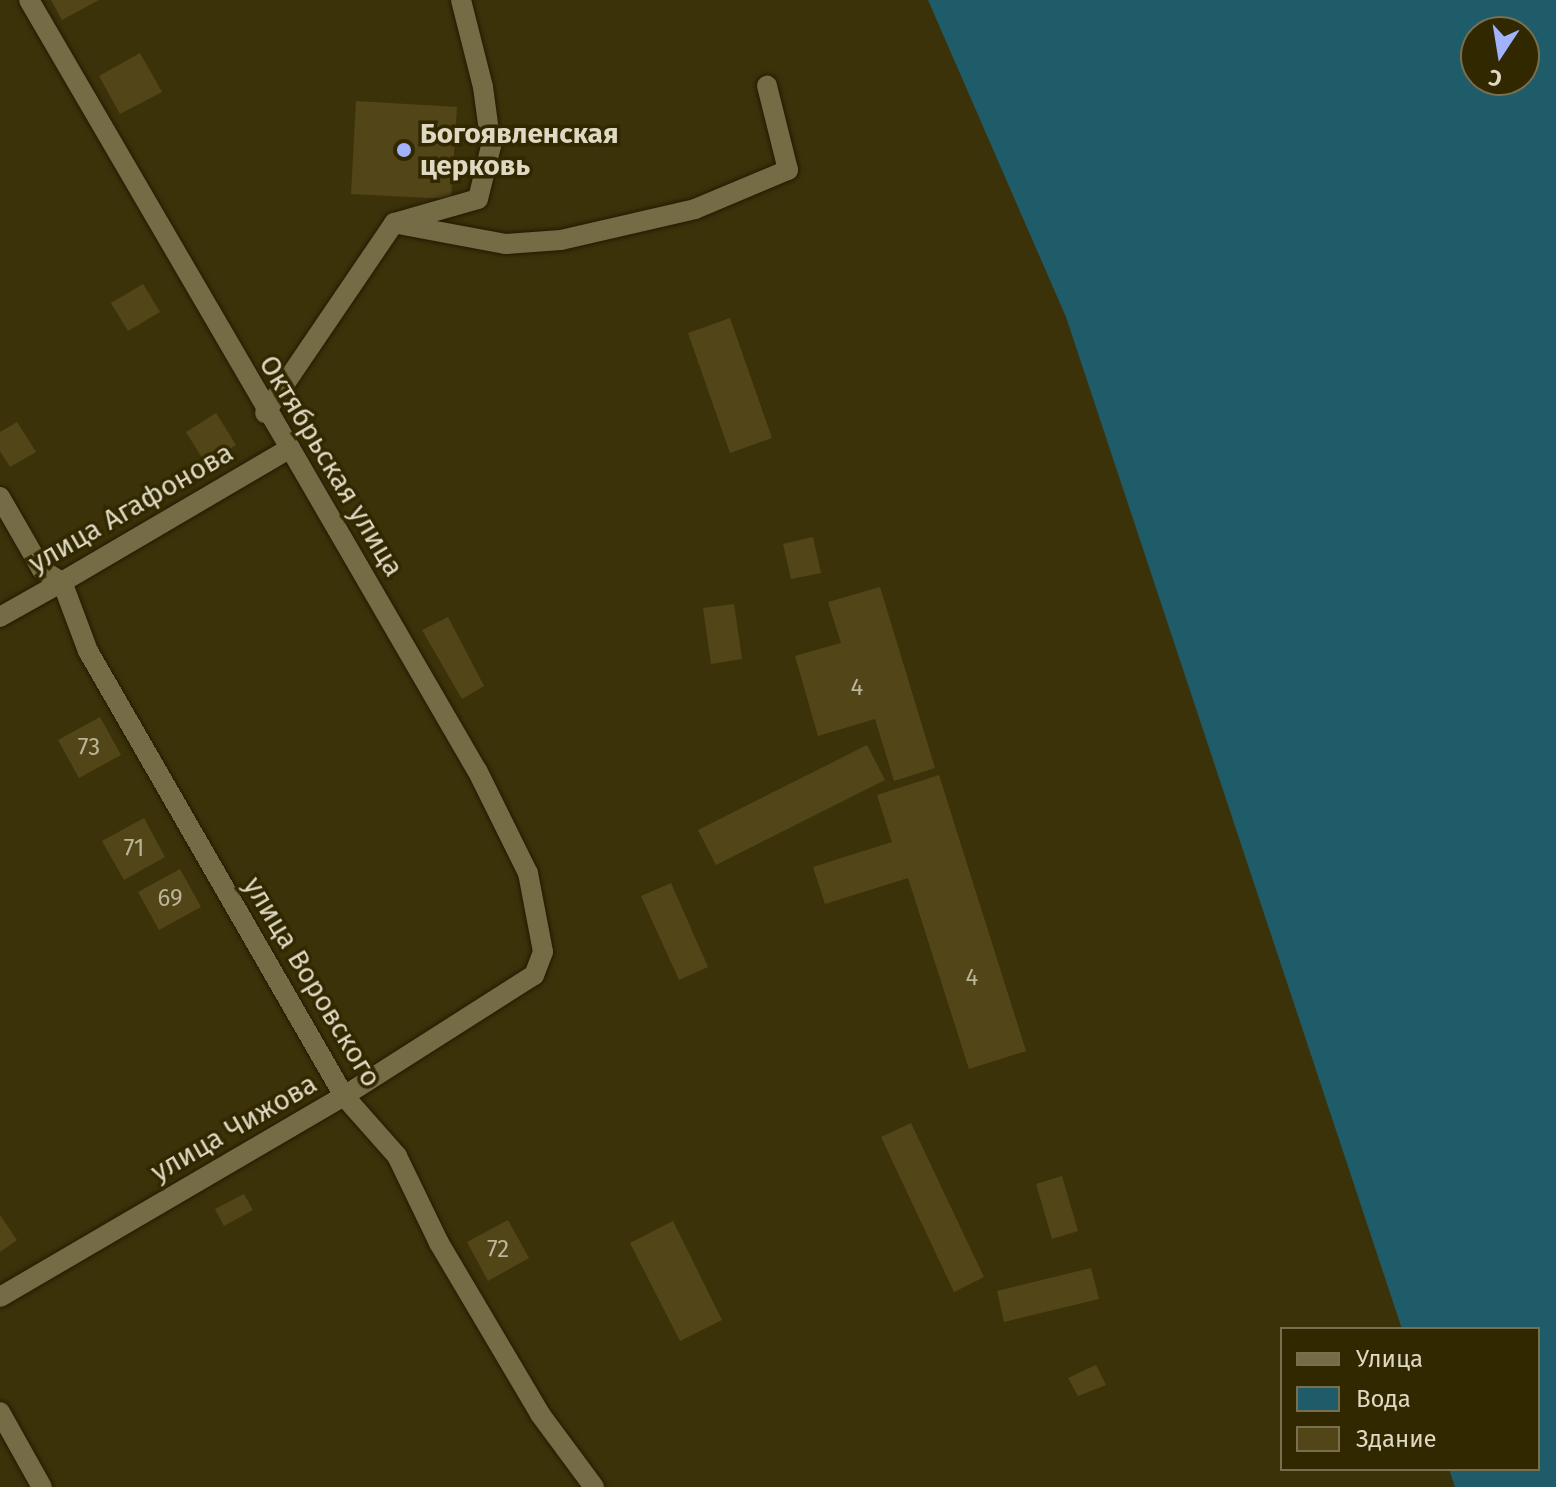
<!DOCTYPE html>
<html>
<head>
<meta charset="utf-8">
<style>
	body { margin:0 }
	#map { position:relative; width:1556px; height:1487px; overflow:hidden; background:#3c320a; font-family:"Fira Sans",sans-serif }
	div>[style] { position:absolute }
	[style*='--x'] { left:calc(var(--x)*1px); top:calc(var(--y)*1px); width:calc(var(--w)*1px); rotate:calc(var(--a)*1deg) }
	.water>* { inset:0; background:#1e5c6a }
	.building>* { inset:0; background:#524618 }
	.roads { filter:drop-shadow(0 0 2px #221a00) drop-shadow(0 0 2px #221a00) }
	.minor>* { height:20px; margin:-10px; padding:0 10px; transform-origin:10px; border-radius:10px; background:#756b44 }
	.tertiary>* { height:20px; margin:-10px; padding:0 10px; transform-origin:10px; border-radius:10px; background:#756b44 }
	.dots>* { width:22px; height:22px; translate:-50% -50%; box-sizing:border-box; border:4px solid #322800; border-radius:50% }
	span { translate:-50% -50%; white-space:nowrap; text-align:center; line-height:1.15; -webkit-text-stroke:7px #322800; paint-order:stroke }
	.number-label { font-size:24px; color:#bcb499 }
	.number-label span { -webkit-text-stroke-width:0 }
	.poi-label { font-size:28px; color:#dfd9c4; font-weight:700 }
	.left { translate:0 -50%; text-align:left }
	.street-label { font-size:28px; color:#dfd9c4 }
	.legend { position:absolute; left:1280px; top:1327px; width:260px; height:144px; box-sizing:border-box; background:#322800; border:2px solid #776f4e; margin:0; padding:10px 14px; list-style:none; font-size:24px; color:#dfd9c4 }
	.legend li { display:flex; align-items:center; gap:16px; height:40px }
	.legend b { width:40px; border:2px solid #776f4e }
	.north { position:absolute; left:1460px; top:16px; width:80px; height:80px; box-sizing:border-box; background:#322800; border:2px solid #776f4e; border-radius:50%; rotate:192deg; font-size:22px; font-weight:700; line-height:32px; text-align:center; color:#dfd9c4 }
	.north::after { content:''; display:block; margin:auto; width:28px; height:36px; background:#a2b2fd; clip-path:polygon(50% 0,100% 100%,50% 72%,0 100%) }
</style>
</head>
<body>
<div id="map">
	<div class="water">
		<div style="clip-path:polygon(evenodd,928px 0,1556px 0,1556px 1487px,1455px 1487px,1449px 1469px,1538px 1469px,1538px 1329px,1402px 1329px,1066px 317px,928px 0,1476px 32px,1524px 32px,1524px 80px,1476px 80px,1476px 32px)"></div>
	</div>
	<div class="building">
		<div style="clip-path:polygon(51px 0,99px 0,62px 20px)"></div>
		<div style="clip-path:polygon(140px 53px,162px 92px,120px 114px,99px 76px)"></div>
		<div style="clip-path:polygon(356px 101px,457px 107px,451px 199px,351px 194px)"></div>
		<div style="clip-path:polygon(143px 284px,160px 312px,128px 331px,111px 303px)"></div>
		<div style="clip-path:polygon(730px 318px,772px 438px,730px 453px,688px 333px)"></div>
		<div style="clip-path:polygon(216px 413px,236px 445px,206px 464px,186px 432px)"></div>
		<div style="clip-path:polygon(17px 422px,36px 452px,10px 467px,0 451px,0 432px)"></div>
		<div style="clip-path:polygon(813px 537px,821px 573px,791px 579px,783px 544px)"></div>
		<div style="clip-path:polygon(880px 587px,935px 768px,894px 781px,875px 719px,818px 736px,795px 656px,841px 643px,828px 602px)"></div>
		<div style="clip-path:polygon(734px 604px,742px 659px,711px 664px,703px 608px)"></div>
		<div style="clip-path:polygon(448px 617px,484px 686px,462px 699px,422px 630px)"></div>
		<div style="clip-path:polygon(100px 717px,121px 755px,79px 778px,58px 740px)"></div>
		<div style="clip-path:polygon(867px 745px,885px 780px,716px 865px,698px 830px)"></div>
		<div style="clip-path:polygon(939px 775px,1026px 1051px,969px 1069px,908px 878px,825px 904px,813px 867px,892px 842px,877px 795px)"></div>
		<div style="clip-path:polygon(144px 818px,165px 857px,124px 880px,102px 841px)"></div>
		<div style="clip-path:polygon(180px 869px,201px 907px,159px 930px,138px 892px)"></div>
		<div style="clip-path:polygon(671px 883px,708px 967px,679px 980px,641px 896px)"></div>
		<div style="clip-path:polygon(911px 1123px,984px 1277px,954px 1292px,881px 1137px)"></div>
		<div style="clip-path:polygon(1062px 1176px,1078px 1231px,1052px 1239px,1036px 1184px)"></div>
		<div style="clip-path:polygon(244px 1194px,253px 1210px,224px 1226px,215px 1209px)"></div>
		<div style="clip-path:polygon(0 1215px,17px 1240px,0 1252px)"></div>
		<div style="clip-path:polygon(508px 1220px,529px 1258px,488px 1281px,467px 1242px)"></div>
		<div style="clip-path:polygon(673px 1221px,722px 1320px,680px 1341px,630px 1243px)"></div>
		<div style="clip-path:polygon(1091px 1268px,1099px 1299px,1004px 1322px,997px 1291px)"></div>
		<div style="clip-path:polygon(1096px 1365px,1106px 1385px,1078px 1396px,1068px 1378px)"></div>
	</div>
	<div class="roads">
		<div class="minor">
			<div style="--x:398;--y:224;--w:110;--a:10.5"></div>
			<div style="--x:506;--y:244;--w:55;--a:-4.2"></div>
			<div style="--x:561;--y:240;--w:138;--a:-13"></div>
			<div style="--x:695;--y:209;--w:101;--a:-22.8"></div>
			<div style="--x:788;--y:170;--w:87;--a:-104"></div>
			<div style="--x:265;--y:413;--w:230;--a:-55.8"></div>
			<div style="--x:394;--y:223;--w:87;--a:-15.9"></div>
			<div style="--x:478;--y:199;--w:55;--a:-76.2"></div>
			<div style="--x:491;--y:146;--w:60;--a:-97.7"></div>
			<div style="--x:483;--y:87;--w:90;--a:-104.2"></div>
			<div style="--x:290;--y:448;--w:372;--a:59.9"></div>
			<div style="--x:477;--y:770;--w:115;--a:63.7"></div>
			<div style="--x:528;--y:873;--w:80;--a:79.2"></div>
			<div style="--x:543;--y:952;--w:25;--a:111"></div>
			<div style="--x:534;--y:975;--w:225;--a:147.5"></div>
			<div style="--x:344;--y:1096;--w:80;--a:48.5"></div>
			<div style="--x:397;--y:1156;--w:97;--a:64.2"></div>
			<div style="--x:439;--y:1243;--w:199;--a:59.4"></div>
			<div style="--x:540;--y:1414;--w:91;--a:53.5"></div>
			<div style="--x:0;--y:497;--w:84;--a:60.1"></div>
			<div style="--x:42;--y:570;--w:23;--a:31"></div>
			<div style="--x:62;--y:582;--w:71;--a:150.6"></div>
		</div>
		<div class="tertiary">
			<div style="--x:0;--y:1297;--w:398;--a:-30.3"></div>
			<div style="--x:344;--y:1096;--w:513;--a:-119.91"></div>
			<div style="--x:88;--y:651;--w:74;--a:-110.6"></div>
			<div style="--x:62;--y:582;--w:264;--a:-30.4"></div>
			<div style="--x:290;--y:448;--w:518;--a:-120.22"></div>
			<div style="--x:0;--y:1412;--w:86;--a:60.8"></div>
		</div>
	</div>
	<div class="dots">
		<div style="left:404px;top:150px;background:#a2b2fd"></div>
	</div>
	<div class="number-label">
		<span style="left:857px;top:688px">4</span>
		<span style="left:89px;top:748px">73</span>
		<span style="left:134px;top:849px">71</span>
		<span style="left:170px;top:899px">69</span>
		<span style="left:972px;top:978px">4</span>
		<span style="left:498px;top:1250px">72</span>
	</div>
	<div class="poi-label">
		<span class="left" style="left:420px;top:150px">Богоявленская<br>церковь</span>
	</div>
	<div class="street-label">
		<span style="left:331px;top:466px;rotate:59deg">Октябрьская улица</span>
		<span style="left:131px;top:508px;rotate:-30deg">улица Агафонова</span>
		<span style="left:312px;top:982px;rotate:59deg">улица Воровского</span>
		<span style="left:234px;top:1128px;rotate:-30deg">улица Чижова</span>
	</div>
	<ul class="legend">
	<li><b style="height:10px;background:#756b44"></b>Улица</li>
	<li><b style="height:22px;background:#1e5c6a"></b>Вода</li>
	<li><b style="height:22px;background:#524618"></b>Здание</li>
	</ul>
	<div class="north">С</div>
</div>
</body>
</html>
